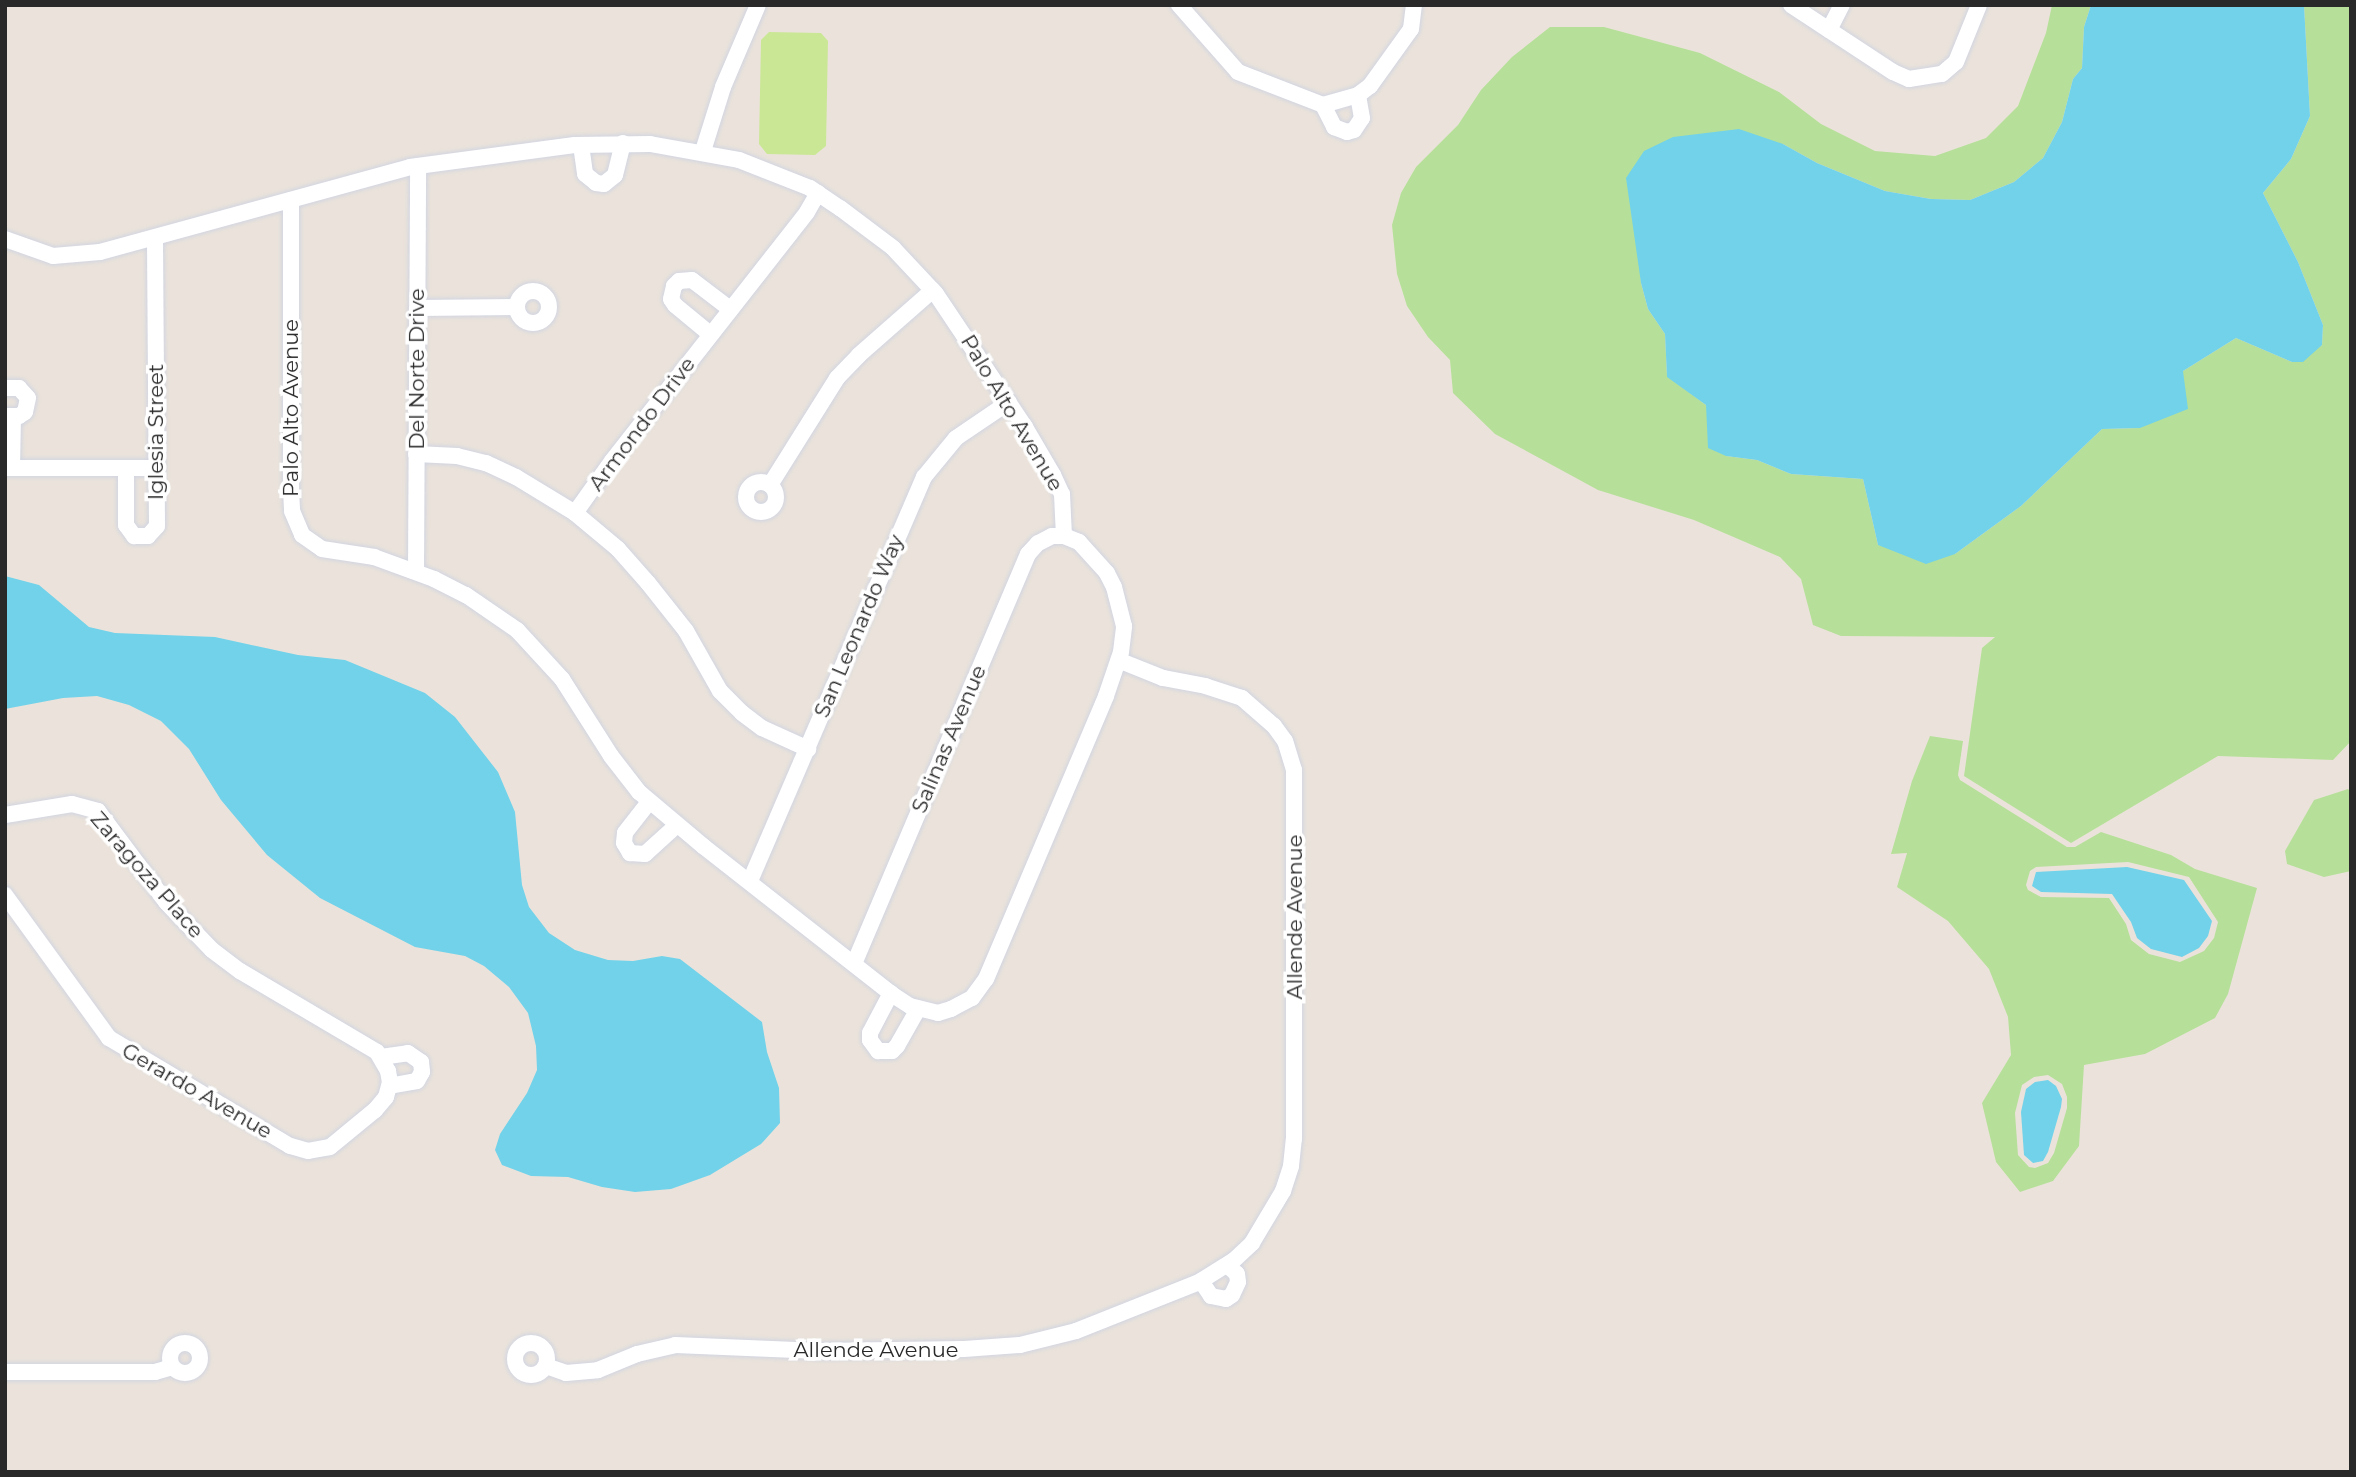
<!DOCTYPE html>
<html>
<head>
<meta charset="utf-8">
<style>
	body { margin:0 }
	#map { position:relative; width:2356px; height:1477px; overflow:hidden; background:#ebe3db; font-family:Montserrat,sans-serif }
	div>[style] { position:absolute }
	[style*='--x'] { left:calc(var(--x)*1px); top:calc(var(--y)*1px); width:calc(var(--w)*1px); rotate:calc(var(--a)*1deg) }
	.green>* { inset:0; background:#b6e099 }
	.pitch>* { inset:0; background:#cae795 }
	.water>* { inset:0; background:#71d2ea }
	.roads { filter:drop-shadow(0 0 2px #d1d5e1) drop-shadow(0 0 2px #d1d5e1) }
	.minor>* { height:16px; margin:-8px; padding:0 8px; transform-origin:8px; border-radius:8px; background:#fff }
	.minor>.ring { margin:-8px; padding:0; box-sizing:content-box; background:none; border:16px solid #fff; border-radius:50% }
	span { translate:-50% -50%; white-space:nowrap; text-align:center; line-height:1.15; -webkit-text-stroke:7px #fff; paint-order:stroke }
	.street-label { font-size:21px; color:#292929 }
	.frame { position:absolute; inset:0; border:7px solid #292929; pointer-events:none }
</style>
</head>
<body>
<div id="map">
	<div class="green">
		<div style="clip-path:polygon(2052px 5px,2091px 5px,2084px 27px,2082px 68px,2073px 79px,2062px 122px,2043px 158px,2014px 182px,1970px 200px,1931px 199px,1885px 191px,1817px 163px,1783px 144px,1640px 266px,1641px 283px,1648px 309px,1665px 334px,1667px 376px,1706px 405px,1726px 456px,1757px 460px,1791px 474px,1863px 479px,1878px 545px,1955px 554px,2021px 506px,2102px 429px,2140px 428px,2183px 371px,2236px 338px,2292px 362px,2322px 345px,2323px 325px,2298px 262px,2263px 193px,2291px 159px,2310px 116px,2304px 5px,2351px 5px,2351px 741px,2333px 760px,2218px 756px,2071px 843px,1964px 776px,1982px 648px,1995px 637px,1841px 636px,1813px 625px,1801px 579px,1780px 557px,1694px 520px,1598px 490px,1495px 434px,1453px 393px,1450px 360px,1428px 337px,1407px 306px,1397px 274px,1392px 225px,1401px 193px,1416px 167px,1458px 125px,1481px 90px,1512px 57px,1550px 27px,1604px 27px,1700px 53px,1779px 92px,1821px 124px,1875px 151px,1935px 156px,1986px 138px,2018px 106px,2046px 33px)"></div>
		<div style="clip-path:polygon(evenodd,1930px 736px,1963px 741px,1958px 775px,1960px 780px,2067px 847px,2075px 847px,2101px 832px,2171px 855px,2195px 869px,2257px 888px,2228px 994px,2215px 1018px,2145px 1054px,2084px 1065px,2079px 1146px,2053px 1181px,2020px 1192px,1996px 1162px,1982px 1103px,2011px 1055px,2008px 1017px,1989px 969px,1948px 921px,1897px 887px,1907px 853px,1891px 854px,1912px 781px,1930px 736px,2128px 862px,2189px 877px,2218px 922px,2214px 938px,2204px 951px,2180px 962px,2149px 954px,2131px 940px,2126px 924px,2109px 898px,2041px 897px,2028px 890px,2026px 885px,2030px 871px,2036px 867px,2128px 862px,1930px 736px,2048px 1075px,2062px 1084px,2067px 1097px,2067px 1108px,2054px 1153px,2048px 1163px,2035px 1168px,2029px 1167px,2018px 1155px,2015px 1113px,2022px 1085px,2034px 1077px,2048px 1075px)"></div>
		<div style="clip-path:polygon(2348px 789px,2351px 792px,2351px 871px,2324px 877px,2287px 864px,2285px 851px,2314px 800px)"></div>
	</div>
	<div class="pitch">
		<div style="clip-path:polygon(769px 32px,821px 33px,828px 41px,826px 146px,815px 155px,767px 154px,759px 144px,761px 40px)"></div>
	</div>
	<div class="water">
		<div style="clip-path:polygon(2091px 5px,2304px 5px,2310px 116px,2291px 159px,2263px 193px,2298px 262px,2323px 325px,2322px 345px,2303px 362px,2292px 362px,2236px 338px,2183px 371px,2188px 409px,2140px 428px,2102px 429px,2021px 506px,1955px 554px,1926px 564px,1878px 545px,1863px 479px,1791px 474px,1757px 460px,1726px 456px,1708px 448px,1706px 405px,1667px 377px,1665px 334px,1648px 309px,1641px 283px,1626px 178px,1644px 151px,1673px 137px,1739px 129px,1783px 144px,1817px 163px,1885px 191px,1931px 199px,1970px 200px,2014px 182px,2043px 158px,2062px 122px,2073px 79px,2082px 68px,2084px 27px)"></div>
		<div style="clip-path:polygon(5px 576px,39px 585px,89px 627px,115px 633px,215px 637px,298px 655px,345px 660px,425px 693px,455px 717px,498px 772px,515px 812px,522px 885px,529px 907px,549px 933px,575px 950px,608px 960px,633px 961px,662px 956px,680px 959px,762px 1022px,767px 1052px,779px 1088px,780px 1123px,761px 1144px,710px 1175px,671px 1189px,635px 1192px,602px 1187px,568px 1177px,531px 1176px,502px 1165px,495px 1150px,500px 1134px,527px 1093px,537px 1070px,536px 1046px,528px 1013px,509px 987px,484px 966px,465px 956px,415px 947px,320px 898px,267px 855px,221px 800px,189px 749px,161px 721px,129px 705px,97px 696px,63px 698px,5px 709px)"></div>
		<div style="clip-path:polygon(2127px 867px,2184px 880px,2212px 921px,2208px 936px,2199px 948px,2182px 957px,2151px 949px,2137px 938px,2131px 922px,2112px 894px,2041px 892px,2032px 886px,2036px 872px)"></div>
		<div style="clip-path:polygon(2048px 1080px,2056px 1086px,2062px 1099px,2061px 1107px,2048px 1152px,2043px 1161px,2033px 1163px,2024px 1155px,2021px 1112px,2026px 1089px,2035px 1082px)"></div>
	</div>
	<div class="roads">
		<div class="minor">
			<div style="--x:1179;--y:5;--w:89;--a:48.6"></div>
			<div style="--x:1238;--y:72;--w:91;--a:21.2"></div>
			<div style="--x:1323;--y:105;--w:36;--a:-16"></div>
			<div style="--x:1358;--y:95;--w:15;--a:-37"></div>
			<div style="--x:1370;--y:86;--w:70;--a:-54.3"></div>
			<div style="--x:1411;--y:29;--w:24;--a:-83"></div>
			<div style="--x:1791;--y:5;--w:122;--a:33.3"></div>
			<div style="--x:1893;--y:72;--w:17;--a:24"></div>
			<div style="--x:1909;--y:79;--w:33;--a:-9"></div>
			<div style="--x:1942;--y:74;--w:18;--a:-41"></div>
			<div style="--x:1956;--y:62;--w:61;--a:-68"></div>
			<div style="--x:1829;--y:30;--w:28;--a:-63"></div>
			<div style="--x:1323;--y:105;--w:25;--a:63"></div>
			<div style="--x:1334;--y:127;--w:14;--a:21"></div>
			<div style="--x:1347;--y:132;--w:7;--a:-16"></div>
			<div style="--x:1354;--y:130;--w:14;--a:-56"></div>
			<div style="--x:1362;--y:118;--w:23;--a:-100"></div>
			<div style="--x:581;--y:145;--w:29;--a:82"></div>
			<div style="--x:585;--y:174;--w:14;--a:39"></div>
			<div style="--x:596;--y:183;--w:8;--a:7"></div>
			<div style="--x:604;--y:184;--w:14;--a:-39"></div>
			<div style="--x:615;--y:175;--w:33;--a:-76"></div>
			<div style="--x:703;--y:151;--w:67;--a:-72.6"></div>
			<div style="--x:723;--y:87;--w:89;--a:-66.9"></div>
			<div style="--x:291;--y:200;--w:290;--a:90"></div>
			<div style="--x:291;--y:490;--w:21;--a:87"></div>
			<div style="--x:292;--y:511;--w:26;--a:67"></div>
			<div style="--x:302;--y:535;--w:24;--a:35"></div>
			<div style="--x:322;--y:549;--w:53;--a:8.7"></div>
			<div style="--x:374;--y:557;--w:64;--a:20.1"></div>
			<div style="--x:434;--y:579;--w:36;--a:27"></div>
			<div style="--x:466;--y:595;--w:62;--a:34.5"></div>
			<div style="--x:517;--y:630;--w:67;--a:47.4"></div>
			<div style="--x:562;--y:679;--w:91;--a:57.5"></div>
			<div style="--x:611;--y:756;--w:46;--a:52.1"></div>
			<div style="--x:639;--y:792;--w:84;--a:40.2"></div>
			<div style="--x:703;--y:846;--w:241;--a:38.1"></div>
			<div style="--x:893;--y:995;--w:20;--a:33"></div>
			<div style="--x:910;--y:1006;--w:29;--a:14"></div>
			<div style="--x:938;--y:1013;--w:14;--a:-17"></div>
			<div style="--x:951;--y:1009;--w:24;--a:-28"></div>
			<div style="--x:972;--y:998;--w:24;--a:-54"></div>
			<div style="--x:986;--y:979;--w:307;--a:-67"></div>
			<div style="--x:1106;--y:696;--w:46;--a:-71.2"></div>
			<div style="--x:1121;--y:652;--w:26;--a:-83"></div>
			<div style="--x:1124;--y:626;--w:40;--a:-104.4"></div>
			<div style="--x:1114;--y:587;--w:16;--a:-117"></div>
			<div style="--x:1107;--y:573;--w:42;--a:-132.1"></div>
			<div style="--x:1079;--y:542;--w:16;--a:-158"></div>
			<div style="--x:1064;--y:536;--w:12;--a:180"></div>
			<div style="--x:1052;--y:536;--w:16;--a:153"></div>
			<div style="--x:1038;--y:543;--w:15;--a:132"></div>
			<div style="--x:1028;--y:554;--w:444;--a:113"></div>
			<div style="--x:5;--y:239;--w:51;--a:19.5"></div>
			<div style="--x:53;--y:256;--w:47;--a:-4.9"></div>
			<div style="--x:100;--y:252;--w:321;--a:-15.3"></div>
			<div style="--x:410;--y:167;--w:166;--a:-7.6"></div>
			<div style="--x:575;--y:145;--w:75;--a:-0.8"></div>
			<div style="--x:650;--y:144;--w:90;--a:10.2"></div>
			<div style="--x:739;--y:160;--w:76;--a:21.5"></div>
			<div style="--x:810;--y:188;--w:36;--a:34"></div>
			<div style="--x:840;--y:208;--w:66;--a:37"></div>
			<div style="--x:893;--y:248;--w:63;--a:46.9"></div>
			<div style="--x:936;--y:294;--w:160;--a:56.2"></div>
			<div style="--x:1025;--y:427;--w:56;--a:59.7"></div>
			<div style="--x:1053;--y:475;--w:21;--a:65"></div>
			<div style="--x:1062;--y:494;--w:42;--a:87.3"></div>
			<div class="ring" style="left:517px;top:291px;width:16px;height:16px"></div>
			<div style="--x:417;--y:308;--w:100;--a:-0.6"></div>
			<div style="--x:710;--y:334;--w:45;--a:-140.4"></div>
			<div style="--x:675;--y:305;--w:7;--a:-124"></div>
			<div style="--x:671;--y:299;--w:13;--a:-77"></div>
			<div style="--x:674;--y:286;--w:7;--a:-45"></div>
			<div style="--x:679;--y:281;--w:13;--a:-4"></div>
			<div style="--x:692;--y:280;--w:48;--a:37.3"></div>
			<div style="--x:5;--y:388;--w:14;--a:0"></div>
			<div style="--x:19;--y:388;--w:13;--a:48"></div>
			<div style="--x:28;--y:398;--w:14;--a:102"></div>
			<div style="--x:25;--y:412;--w:7;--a:146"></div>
			<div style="--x:19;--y:416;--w:14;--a:180"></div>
			<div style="--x:416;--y:454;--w:41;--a:2.8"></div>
			<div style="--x:457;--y:456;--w:30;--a:14"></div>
			<div style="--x:486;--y:463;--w:33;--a:25"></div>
			<div style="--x:516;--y:477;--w:69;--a:31.4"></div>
			<div style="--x:575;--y:513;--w:56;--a:39.9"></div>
			<div style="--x:618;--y:549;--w:45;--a:48.6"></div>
			<div style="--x:648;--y:583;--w:61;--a:51.6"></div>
			<div style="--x:686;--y:631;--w:69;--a:60.5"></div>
			<div style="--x:720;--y:691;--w:31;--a:45"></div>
			<div style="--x:742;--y:713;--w:25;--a:37"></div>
			<div style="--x:762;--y:728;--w:51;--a:24.5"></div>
			<div style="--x:5;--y:468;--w:151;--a:0"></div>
			<div style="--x:12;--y:468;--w:50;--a:-88.9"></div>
			<div style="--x:126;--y:468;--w:57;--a:90"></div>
			<div style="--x:126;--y:525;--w:14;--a:54"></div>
			<div style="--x:134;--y:536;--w:14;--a:0"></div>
			<div style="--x:148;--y:536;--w:13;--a:-48"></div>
			<div style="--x:157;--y:526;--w:288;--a:-90.4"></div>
			<div class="ring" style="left:746px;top:482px;width:14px;height:14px"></div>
			<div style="--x:770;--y:485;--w:126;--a:-57.9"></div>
			<div style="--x:837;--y:378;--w:32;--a:-46"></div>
			<div style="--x:859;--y:355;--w:98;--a:-41.3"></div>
			<div style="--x:575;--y:513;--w:64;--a:-54.6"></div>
			<div style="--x:612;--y:461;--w:316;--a:-51.9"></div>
			<div style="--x:807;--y:212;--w:22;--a:-60"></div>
			<div style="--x:416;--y:571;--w:405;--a:-89.7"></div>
			<div style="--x:649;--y:802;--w:39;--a:128"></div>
			<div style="--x:625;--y:833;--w:10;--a:96"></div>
			<div style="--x:624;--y:843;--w:12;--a:59"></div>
			<div style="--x:630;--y:853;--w:15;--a:4"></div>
			<div style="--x:645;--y:854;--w:43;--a:-42.2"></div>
			<div style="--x:5;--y:815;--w:68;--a:-9.3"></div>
			<div style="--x:72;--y:804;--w:27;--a:15"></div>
			<div style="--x:98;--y:811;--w:114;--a:53.2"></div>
			<div style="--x:166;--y:902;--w:66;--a:46.2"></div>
			<div style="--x:212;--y:950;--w:35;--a:37"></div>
			<div style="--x:240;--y:971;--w:159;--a:30.6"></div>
			<div style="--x:377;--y:1052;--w:22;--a:60"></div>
			<div style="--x:388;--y:1071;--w:11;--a:80"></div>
			<div style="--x:390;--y:1082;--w:16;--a:105"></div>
			<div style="--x:386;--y:1097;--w:17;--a:130"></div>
			<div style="--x:375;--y:1110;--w:58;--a:140.6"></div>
			<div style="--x:330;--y:1147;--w:22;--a:170"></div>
			<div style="--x:308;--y:1151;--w:19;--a:-164"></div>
			<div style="--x:290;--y:1146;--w:211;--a:-149.2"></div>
			<div style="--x:109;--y:1038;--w:177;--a:-126"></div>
			<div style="--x:750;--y:881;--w:440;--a:-66.7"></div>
			<div style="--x:924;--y:477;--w:50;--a:-50.6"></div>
			<div style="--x:956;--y:438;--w:64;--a:-34.2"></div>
			<div style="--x:891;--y:993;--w:45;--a:117.7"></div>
			<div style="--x:870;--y:1033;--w:7;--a:90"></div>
			<div style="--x:870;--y:1040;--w:14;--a:54"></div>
			<div style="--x:878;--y:1051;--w:14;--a:0"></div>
			<div style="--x:892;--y:1051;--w:7;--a:-45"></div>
			<div style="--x:897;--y:1046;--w:43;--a:-60.4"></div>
			<div style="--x:381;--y:1057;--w:27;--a:-8"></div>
			<div style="--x:408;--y:1053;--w:16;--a:35"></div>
			<div style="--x:421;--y:1062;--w:10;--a:84"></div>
			<div style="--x:422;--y:1072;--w:10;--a:119"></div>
			<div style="--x:417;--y:1081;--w:28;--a:170"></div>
			<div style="--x:1201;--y:1281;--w:18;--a:56"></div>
			<div style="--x:1211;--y:1296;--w:15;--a:11"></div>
			<div style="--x:1226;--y:1299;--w:7;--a:-34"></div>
			<div style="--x:1232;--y:1295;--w:14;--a:-65"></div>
			<div style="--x:1238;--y:1282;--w:8;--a:-97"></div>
			<div style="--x:1237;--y:1274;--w:13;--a:-138"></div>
			<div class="ring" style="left:170px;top:1343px;width:14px;height:14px"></div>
			<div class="ring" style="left:515px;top:1343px;width:16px;height:16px"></div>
			<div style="--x:546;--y:1366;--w:21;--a:19"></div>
			<div style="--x:566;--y:1373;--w:32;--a:-5"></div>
			<div style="--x:598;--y:1370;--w:42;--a:-22.3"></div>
			<div style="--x:637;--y:1354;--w:39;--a:-13"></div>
			<div style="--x:675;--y:1345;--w:145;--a:2.4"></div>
			<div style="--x:820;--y:1351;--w:144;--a:-0.8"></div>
			<div style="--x:964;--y:1349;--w:56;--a:-4.1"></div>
			<div style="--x:1020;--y:1345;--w:58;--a:-14"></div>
			<div style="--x:1076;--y:1331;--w:132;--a:-21.7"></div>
			<div style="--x:1199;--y:1282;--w:40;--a:-32"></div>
			<div style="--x:1233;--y:1261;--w:26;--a:-43"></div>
			<div style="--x:1252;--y:1243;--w:61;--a:-59.2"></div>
			<div style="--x:1283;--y:1191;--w:26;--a:-72"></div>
			<div style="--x:1291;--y:1166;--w:27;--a:-84"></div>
			<div style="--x:1294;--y:1139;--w:369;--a:-90"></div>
			<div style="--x:1294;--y:770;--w:30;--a:-107"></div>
			<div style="--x:1285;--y:741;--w:19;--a:-126"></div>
			<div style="--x:1274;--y:726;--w:43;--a:-138.8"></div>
			<div style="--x:1242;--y:698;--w:38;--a:-162"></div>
			<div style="--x:1206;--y:686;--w:44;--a:-169.5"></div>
			<div style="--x:1163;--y:678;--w:48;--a:-158.2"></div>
			<div style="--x:5;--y:1372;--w:150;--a:0"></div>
			<div style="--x:155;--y:1372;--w:18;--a:-16"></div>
		</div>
	</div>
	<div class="street-label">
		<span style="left:417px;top:369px;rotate:-90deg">Del Norte Drive</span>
		<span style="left:291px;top:408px;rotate:-90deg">Palo Alto Avenue</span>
		<span style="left:1012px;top:413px;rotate:59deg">Palo Alto Avenue</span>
		<span style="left:642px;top:424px;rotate:-53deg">Armondo Drive</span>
		<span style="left:156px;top:432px;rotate:-90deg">Iglesia Street</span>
		<span style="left:859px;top:626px;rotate:-67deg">San Leonardo Way</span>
		<span style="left:949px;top:739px;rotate:-67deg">Salinas Avenue</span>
		<span style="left:147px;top:875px;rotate:49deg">Zaragoza Place</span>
		<span style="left:1295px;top:917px;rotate:-90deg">Allende Avenue</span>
		<span style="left:197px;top:1091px;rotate:30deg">Gerardo Avenue</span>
		<span style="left:876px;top:1350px">Allende Avenue</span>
	</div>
	<div class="frame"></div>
</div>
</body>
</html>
